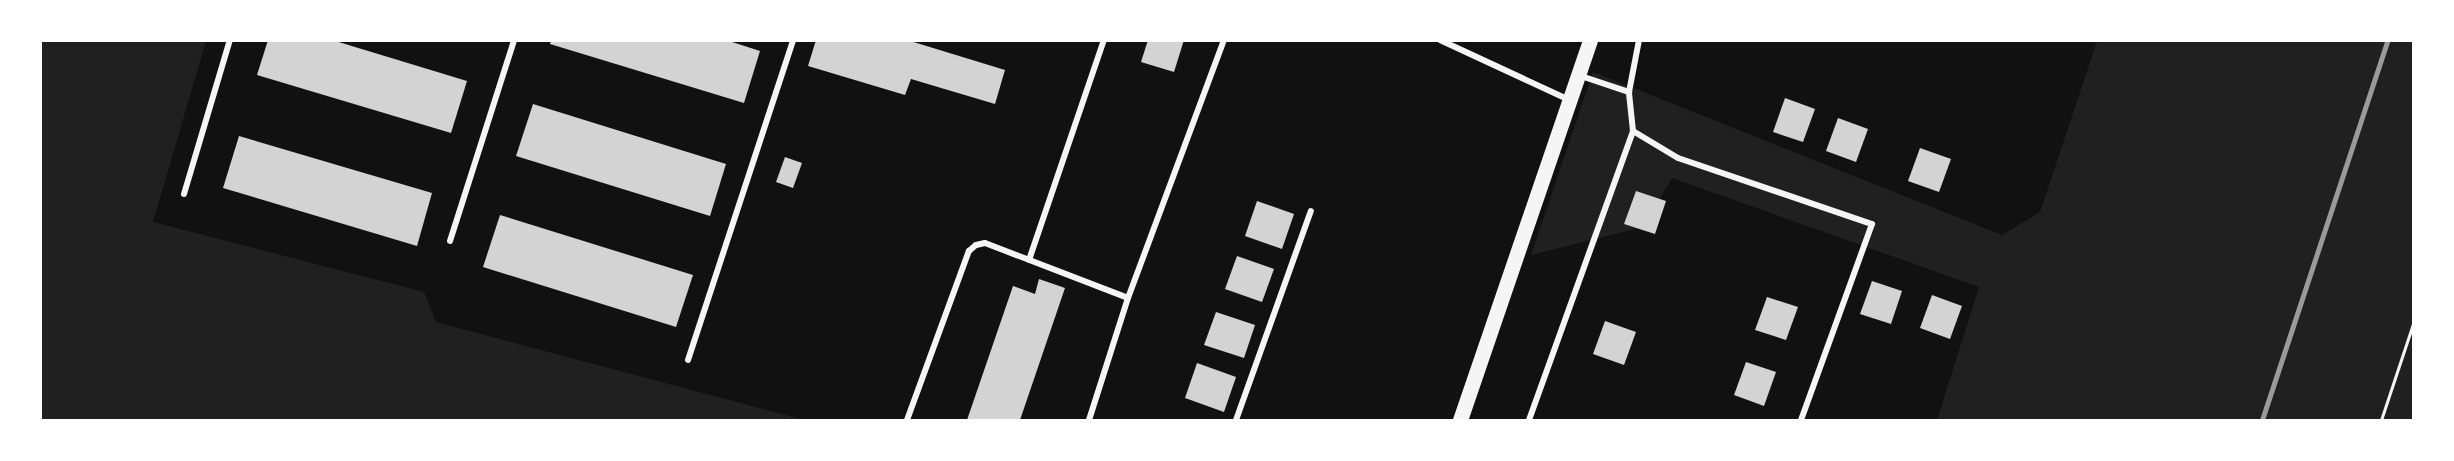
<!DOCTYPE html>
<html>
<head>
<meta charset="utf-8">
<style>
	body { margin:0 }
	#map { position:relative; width:2454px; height:461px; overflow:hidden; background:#111; font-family:"Open Sans",sans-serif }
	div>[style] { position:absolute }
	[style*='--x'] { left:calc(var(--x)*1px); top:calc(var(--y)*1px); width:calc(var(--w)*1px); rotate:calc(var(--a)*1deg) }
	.green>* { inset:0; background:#202020 }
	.building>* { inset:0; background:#d3d3d3 }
	.path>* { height:3px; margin:-1.5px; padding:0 1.5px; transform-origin:1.5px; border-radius:1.5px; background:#f5f5f5 }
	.minor>* { height:6px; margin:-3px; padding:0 3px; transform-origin:3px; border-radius:3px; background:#f5f5f5 }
	.primary>* { height:15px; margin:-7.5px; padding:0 7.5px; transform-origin:7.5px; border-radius:7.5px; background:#f5f5f5 }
	.rail>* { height:4.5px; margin:-2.25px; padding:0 2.25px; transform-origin:2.25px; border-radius:2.25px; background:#9a9a9a }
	span { translate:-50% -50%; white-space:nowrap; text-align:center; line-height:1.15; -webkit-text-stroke:4.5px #fff; paint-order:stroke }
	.frame { position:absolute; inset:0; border:42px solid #fff; pointer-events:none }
</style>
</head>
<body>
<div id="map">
	<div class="green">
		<div style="clip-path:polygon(40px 41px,206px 41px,153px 222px,424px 292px,436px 322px,804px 420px,41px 420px)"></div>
		<div style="clip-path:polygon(2097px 41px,2413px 41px,2413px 420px,1937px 420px,1979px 287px,1672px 178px,1643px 227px,1531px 255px,1593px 72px,2002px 235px,2040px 212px)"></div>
	</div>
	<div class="building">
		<div style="clip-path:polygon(268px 40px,332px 40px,467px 81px,451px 133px,257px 75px)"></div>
		<div style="clip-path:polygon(551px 40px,726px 40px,760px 51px,744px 103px,550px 44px)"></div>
		<div style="clip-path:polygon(816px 40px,907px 40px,1005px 70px,995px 104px,911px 79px,905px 95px,808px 66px)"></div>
		<div style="clip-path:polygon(1148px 40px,1184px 40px,1174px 72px,1141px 62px)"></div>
		<div style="clip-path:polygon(1785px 98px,1815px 109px,1803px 142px,1773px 132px)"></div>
		<div style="clip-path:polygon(533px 104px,726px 164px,710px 216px,516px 156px)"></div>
		<div style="clip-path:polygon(1838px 118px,1868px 129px,1856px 162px,1826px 151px)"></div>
		<div style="clip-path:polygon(239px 136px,432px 193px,417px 246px,223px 188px)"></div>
		<div style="clip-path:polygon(1920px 148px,1951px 159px,1939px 192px,1908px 181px)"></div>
		<div style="clip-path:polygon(785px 157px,802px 163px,793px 188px,776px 182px)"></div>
		<div style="clip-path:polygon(1636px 191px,1666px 201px,1655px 234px,1624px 224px)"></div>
		<div style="clip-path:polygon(1257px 201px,1294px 214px,1282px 249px,1245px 236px)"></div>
		<div style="clip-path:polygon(500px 215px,693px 275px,676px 327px,483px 267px)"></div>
		<div style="clip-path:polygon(1237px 256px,1274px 269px,1262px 302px,1225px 289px)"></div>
		<div style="clip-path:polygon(1039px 279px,1065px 288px,1020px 420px,967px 420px,1013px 286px,1035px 294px)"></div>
		<div style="clip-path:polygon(1872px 281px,1902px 291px,1891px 324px,1860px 314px)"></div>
		<div style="clip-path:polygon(1932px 295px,1962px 306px,1950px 339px,1920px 328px)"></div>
		<div style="clip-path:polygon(1767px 297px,1798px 307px,1786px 340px,1755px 330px)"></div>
		<div style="clip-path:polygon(1216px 312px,1255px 325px,1244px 358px,1204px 345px)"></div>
		<div style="clip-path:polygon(1605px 321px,1636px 332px,1624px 365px,1593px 354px)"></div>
		<div style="clip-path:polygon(1746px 362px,1776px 372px,1764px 406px,1734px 395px)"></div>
		<div style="clip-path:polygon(1197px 363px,1236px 377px,1224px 412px,1185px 398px)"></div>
	</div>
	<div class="path">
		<div style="--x:2381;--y:420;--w:104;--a:-71.6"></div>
	</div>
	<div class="minor">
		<div style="--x:1440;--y:40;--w:142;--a:24.9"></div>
		<div style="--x:1578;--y:75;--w:54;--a:18.4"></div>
		<div style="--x:1633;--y:131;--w:52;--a:31"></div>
		<div style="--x:1678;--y:158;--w:205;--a:18.8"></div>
		<div style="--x:1872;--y:224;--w:208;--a:109.9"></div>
		<div style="--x:184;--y:194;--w:161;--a:-73.4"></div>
		<div style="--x:450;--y:241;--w:211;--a:-72.3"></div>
		<div style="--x:1029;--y:260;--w:232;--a:-71.2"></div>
		<div style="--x:688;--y:360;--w:337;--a:-71.8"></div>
		<div style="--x:907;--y:420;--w:180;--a:-69.9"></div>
		<div style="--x:969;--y:251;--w:9;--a:-41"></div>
		<div style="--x:976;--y:245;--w:9;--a:-13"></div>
		<div style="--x:985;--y:243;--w:153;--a:21"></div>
		<div style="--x:1089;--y:420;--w:128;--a:-72.3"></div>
		<div style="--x:1128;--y:298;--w:275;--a:-69.6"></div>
		<div style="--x:1236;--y:420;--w:222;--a:-70.3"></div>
		<div style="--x:1529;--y:420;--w:307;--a:-70.2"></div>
		<div style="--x:1633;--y:131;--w:39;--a:-96"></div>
		<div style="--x:1629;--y:92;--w:53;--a:-79.1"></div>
	</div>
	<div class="primary">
		<div style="--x:1460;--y:420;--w:402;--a:-71.1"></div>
	</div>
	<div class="rail">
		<div style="--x:2262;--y:420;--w:400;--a:-71.7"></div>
	</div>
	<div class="frame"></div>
</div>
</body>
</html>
